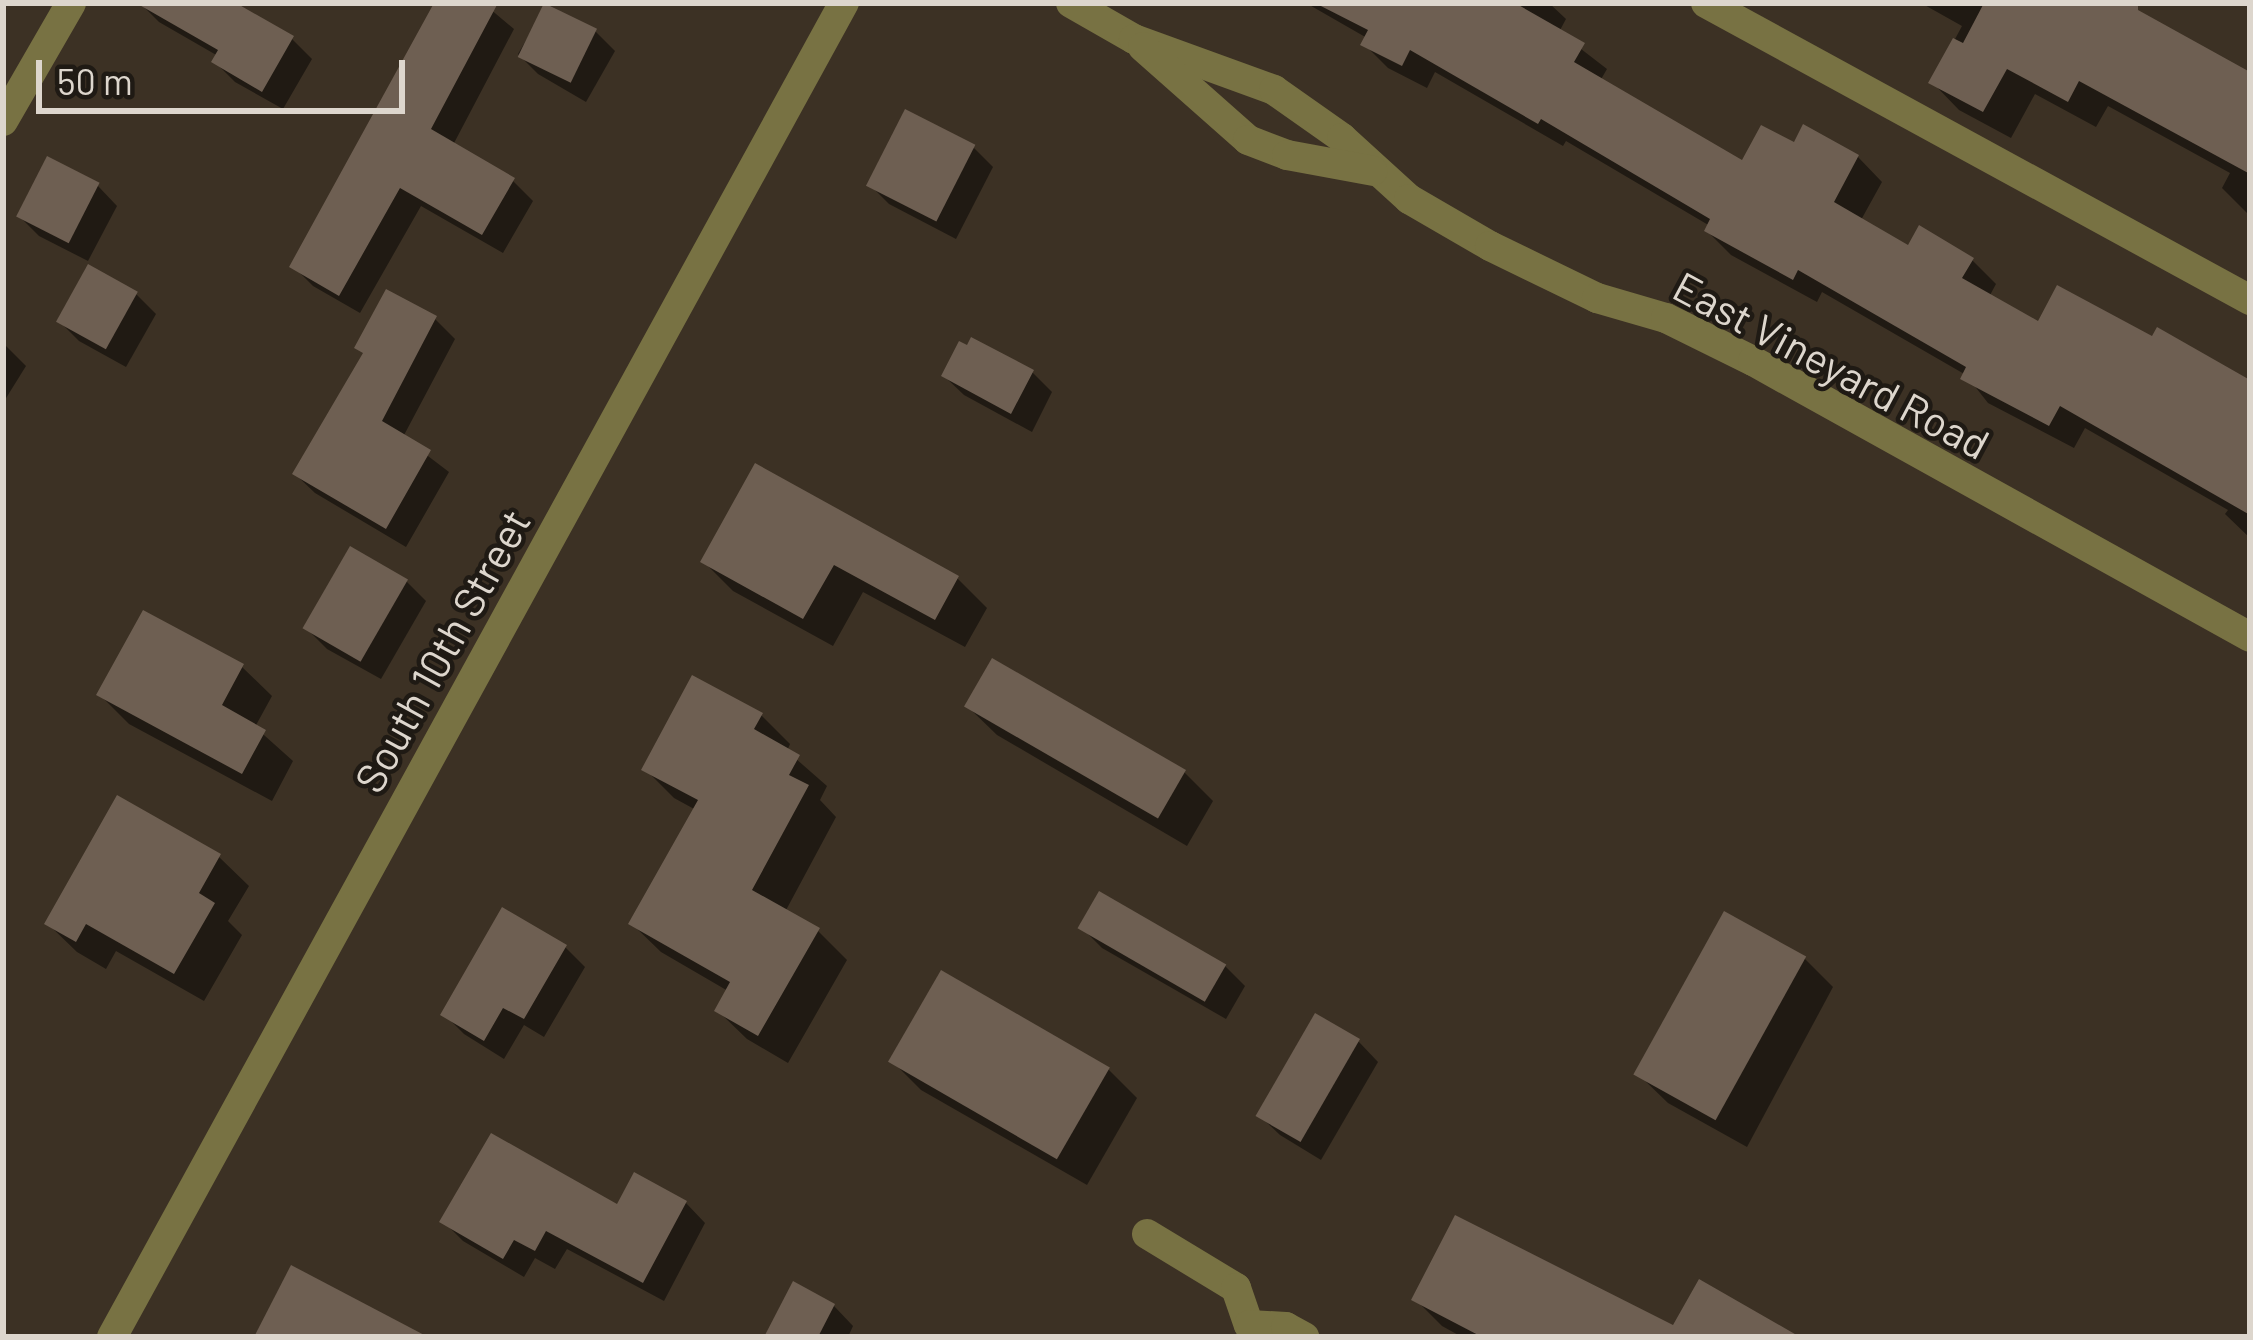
<!DOCTYPE html>
<html>
<head>
<meta charset="utf-8">
<style>
	body { margin:0 }
	#map { position:relative; width:2253px; height:1340px; overflow:hidden; background:#3c3124; font-family:Barlow,sans-serif }
	div>[style] { position:absolute }
	.shadow>* { inset:0; background:#0007 }
	.building>* { inset:0; background:#6e5f52; transform-origin:0 0 }
	.minor>* { height:30px; margin:-15px; padding:0 15px; transform-origin:15px; border-radius:15px; background:#787243 }
	span { translate:-50% -50%; white-space:nowrap; text-align:center; line-height:1.15; -webkit-text-stroke:9px #1f1a14; paint-order:stroke }
	.street-label { font-size:42px; color:#ddd6cd }
	.frame { position:absolute; inset:0; border:6px solid #ddd6cd; pointer-events:none }
	.scale { position:absolute; left:36px; top:60px; width:369px; height:54px; box-sizing:border-box; border:6px solid #ddd6cd; border-top:0; padding-left:15px; font-size:36px; line-height:42px; white-space:nowrap; color:#ddd6cd; -webkit-text-stroke:9px #1f1a14; paint-order:stroke }
</style>
</head>
<body>
<div id="map">
	<div class="shadow">
		<i style="clip-path:polygon(140px 3px,234px 3px,292px 39px,312px 59px,283px 109px,235px 82px,215px 62px,218px 56px,159px 22px)"></i>
		<i style="clip-path:polygon(437px 3px,483px 3px,514px 29px,453px 145px,513px 181px,533px 201px,503px 253px,421px 206px,360px 313px,313px 286px,293px 266px)"></i>
		<i style="clip-path:polygon(1306px 3px,1549px 3px,1566px 19px,1559px 32px,1607px 69px,1600px 81px,1743px 164px,1795px 146px,1858px 157px,1882px 182px,1861px 220px,1909px 249px,1972px 260px,1996px 284px,1989px 297px,2040px 325px,2153px 340px,2250px 383px,2250px 538px,2225px 514px,2228px 510px,2085px 428px,2074px 448px,1988px 403px,1966px 375px,1822px 292px,1817px 302px,1731px 255px,1707px 231px,1710px 226px,1566px 141px,1563px 146px,1435px 72px,1427px 88px,1388px 68px,1364px 44px,1367px 38px)"></i>
		<i style="clip-path:polygon(1921px 3px,2098px 3px,2250px 75px,2250px 216px,2222px 188px,2230px 173px,2108px 106px,2096px 127px,2035px 94px,2011px 138px,1959px 110px,1932px 82px,1962px 26px)"></i>
		<i style="clip-path:polygon(547px 4px,595px 31px,615px 51px,586px 102px,538px 74px,518px 54px)"></i>
		<i style="clip-path:polygon(973px 147px,993px 167px,956px 239px,889px 204px,869px 184px)"></i>
		<i style="clip-path:polygon(48px 160px,98px 186px,117px 206px,88px 261px,39px 236px,19px 216px)"></i>
		<i style="clip-path:polygon(136px 294px,156px 314px,126px 367px,79px 341px,59px 321px)"></i>
		<i style="clip-path:polygon(435px 319px,455px 339px,403px 437px,449px 472px,406px 547px,315px 493px,295px 474px)"></i>
		<i style="clip-path:polygon(3px 343px,26px 366px,3px 403px)"></i>
		<i style="clip-path:polygon(1032px 372px,1052px 392px,1032px 432px,964px 395px,944px 376px)"></i>
		<i style="clip-path:polygon(756px 467px,957px 578px,987px 608px,965px 647px,863px 592px,833px 646px,733px 591px,704px 562px)"></i>
		<i style="clip-path:polygon(406px 581px,426px 601px,381px 679px,327px 649px,307px 629px)"></i>
		<i style="clip-path:polygon(242px 667px,272px 696px,255px 727px,293px 761px,272px 801px,129px 724px,100px 695px)"></i>
		<i style="clip-path:polygon(967px 706px,1184px 772px,1213px 801px,1187px 846px,997px 735px)"></i>
		<i style="clip-path:polygon(761px 715px,790px 744px,787px 751px,827px 786px,820px 800px,836px 817px,785px 912px,818px 931px,847px 960px,788px 1063px,747px 1039px,717px 1010px,728px 991px,661px 952px,631px 923px,696px 810px,674px 798px,645px 769px)"></i>
		<i style="clip-path:polygon(219px 857px,249px 886px,228px 921px,242px 935px,204px 1001px,116px 951px,106px 969px,77px 952px,47px 923px)"></i>
		<i style="clip-path:polygon(1082px 928px,1225px 966px,1245px 986px,1226px 1019px,1102px 948px)"></i>
		<i style="clip-path:polygon(565px 947px,585px 967px,544px 1037px,524px 1025px,504px 1059px,464px 1034px,444px 1014px)"></i>
		<i style="clip-path:polygon(1804px 958px,1833px 987px,1747px 1147px,1668px 1103px,1638px 1074px)"></i>
		<i style="clip-path:polygon(1316px 1018px,1359px 1042px,1378px 1062px,1321px 1160px,1280px 1135px,1260px 1116px)"></i>
		<i style="clip-path:polygon(892px 1061px,1108px 1069px,1137px 1098px,1087px 1185px,921px 1090px)"></i>
		<i style="clip-path:polygon(686px 1203px,705px 1223px,664px 1301px,567px 1249px,555px 1269px,535px 1258px,524px 1277px,463px 1241px,443px 1221px)"></i>
		<i style="clip-path:polygon(1415px 1299px,1674px 1329px,1778px 1337px,1462px 1337px,1442px 1326px)"></i>
		<i style="clip-path:polygon(834px 1306px,853px 1326px,848px 1337px,770px 1337px)"></i>
	</div>
	<div class="building">
		<i style="clip-path:polygon(136px 3px,236px 3px,294px 36px,262px 92px,211px 62px,218px 50px)"></i>
		<i style="clip-path:polygon(434px 3px,498px 3px,431px 129px,515px 178px,482px 235px,400px 188px,339px 296px,289px 267px)"></i>
		<i style="left:544px;top:3px;width:59px;height:60px;rotate:26deg"></i>
		<i style="clip-path:polygon(1315px 3px,1515px 3px,1585px 43px,1574px 62px,1742px 160px,1761px 125px,1794px 142px,1803px 124px,1859px 155px,1834px 202px,1908px 245px,1919px 225px,1974px 258px,1962px 278px,2038px 321px,2057px 285px,2152px 336px,2157px 327px,2250px 380px,2250px 515px,2060px 406px,2049px 426px,1960px 379px,1966px 367px,1798px 270px,1793px 280px,1704px 231px,1710px 219px,1541px 119px,1538px 124px,1410px 50px,1402px 66px,1360px 45px,1368px 30px)"></i>
		<i style="clip-path:polygon(1984px 3px,2138px 3px,2138px 10px,2250px 72px,2250px 174px,2079px 81px,2068px 102px,2007px 69px,1983px 112px,1928px 83px,1953px 38px,1963px 43px)"></i>
		<i style="left:905px;top:109px;width:79px;height:86px;rotate:27deg"></i>
		<i style="left:47px;top:156px;width:59px;height:68px;rotate:27deg"></i>
		<i style="left:88px;top:264px;width:57px;height:66px;rotate:29deg"></i>
		<i style="clip-path:polygon(386px 289px,437px 316px,382px 421px,431px 450px,386px 529px,292px 474px,363px 353px,354px 348px)"></i>
		<i style="clip-path:polygon(971px 337px,1034px 370px,1011px 414px,941px 376px,959px 341px,967px 345px)"></i>
		<i style="clip-path:polygon(755px 463px,959px 576px,935px 620px,834px 565px,803px 619px,700px 562px)"></i>
		<i style="left:350px;top:546px;width:67px;height:95px;rotate:30deg"></i>
		<i style="clip-path:polygon(143px 610px,244px 664px,222px 705px,266px 730px,242px 774px,96px 695px)"></i>
		<i style="left:992px;top:658px;width:224px;height:56px;rotate:30deg"></i>
		<i style="clip-path:polygon(692px 675px,763px 713px,754px 729px,800px 755px,789px 775px,809px 785px,752px 890px,820px 928px,758px 1036px,714px 1011px,730px 982px,628px 924px,698px 800px,641px 770px)"></i>
		<i style="clip-path:polygon(117px 795px,221px 854px,199px 893px,215px 903px,174px 974px,86px 924px,76px 942px,44px 924px)"></i>
		<i style="left:1099px;top:891px;width:147px;height:43px;rotate:30deg"></i>
		<i style="clip-path:polygon(502px 907px,567px 945px,524px 1019px,503px 1008px,484px 1041px,440px 1015px)"></i>
		<i style="left:1724px;top:911px;width:94px;height:187px;rotate:29deg"></i>
		<i style="left:941px;top:970px;width:195px;height:106px;rotate:30deg"></i>
		<i style="left:1315px;top:1013px;width:52px;height:119px;rotate:30deg"></i>
		<i style="clip-path:polygon(491px 1133px,617px 1204px,634px 1172px,687px 1201px,643px 1283px,546px 1231px,535px 1251px,514px 1240px,503px 1259px,439px 1222px)"></i>
		<i style="clip-path:polygon(1455px 1215px,1673px 1325px,1699px 1279px,1800px 1337px,1482px 1337px,1411px 1300px)"></i>
		<i style="clip-path:polygon(291px 1265px,428px 1337px,254px 1337px)"></i>
		<i style="clip-path:polygon(793px 1281px,835px 1304px,818px 1337px,764px 1337px)"></i>
	</div>
	<div class="minor">
		<i style="left:1071px;top:3px;width:73px;rotate:29.7deg"></i>
		<i style="left:1134px;top:39px;width:149px;rotate:20deg"></i>
		<i style="left:1274px;top:90px;width:83px;rotate:35.2deg"></i>
		<i style="left:1342px;top:138px;width:91px;rotate:42.3deg"></i>
		<i style="left:1409px;top:199px;width:94px;rotate:30.1deg"></i>
		<i style="left:1490px;top:246px;width:119px;rotate:25.9deg"></i>
		<i style="left:1597px;top:298px;width:72px;rotate:16.2deg"></i>
		<i style="left:1666px;top:318px;width:97px;rotate:26.3deg"></i>
		<i style="left:1753px;top:361px;width:568px;rotate:29.04deg"></i>
		<i style="left:1706px;top:3px;width:620px;rotate:28.63deg"></i>
		<i style="left:1143px;top:47px;width:140px;rotate:41.5deg"></i>
		<i style="left:1248px;top:140px;width:42px;rotate:21deg"></i>
		<i style="left:1287px;top:155px;width:87px;rotate:10.5deg"></i>
		<i style="left:3px;top:121px;width:136px;rotate:-60deg"></i>
		<i style="left:1147px;top:1234px;width:104px;rotate:31.2deg"></i>
		<i style="left:1236px;top:1288px;width:39px;rotate:71deg"></i>
		<i style="left:1249px;top:1325px;width:37px;rotate:3deg"></i>
		<i style="left:1286px;top:1327px;width:21px;rotate:29deg"></i>
		<i style="left:112px;top:1337px;width:1522px;rotate:-61.25deg"></i>
	</div>
	<div class="street-label">
		<span style="left:1832px;top:364px;rotate:28deg">East Vineyard Road</span>
		<span style="left:441px;top:650px;rotate:-61deg">South 10th Street</span>
	</div>
	<div class="frame"></div>
	<div class="scale">50 m</div>
</div>
</body>
</html>
